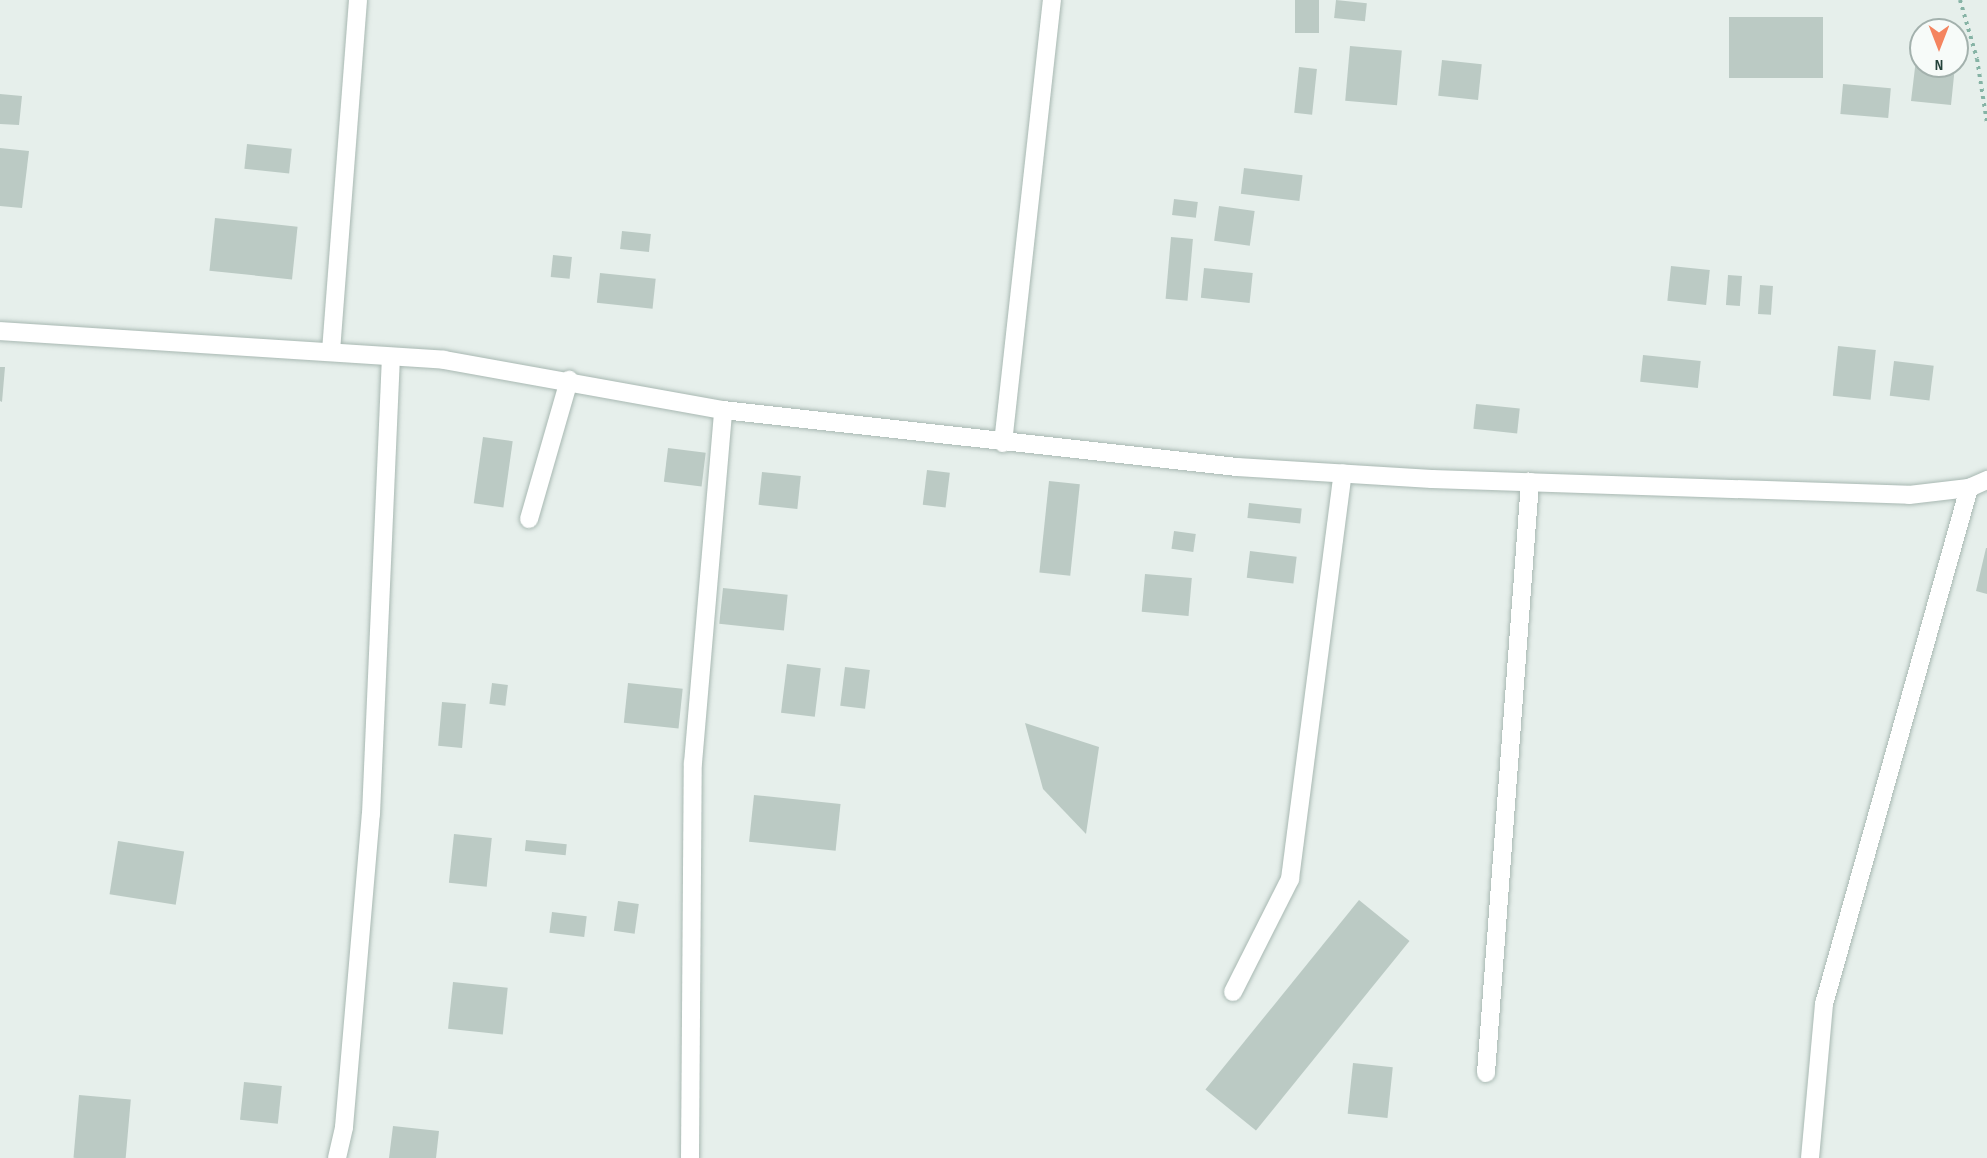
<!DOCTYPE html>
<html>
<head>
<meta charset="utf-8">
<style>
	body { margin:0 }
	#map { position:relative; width:1987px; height:1158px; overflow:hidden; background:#e6efeb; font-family:"Sofia Sans Condensed",sans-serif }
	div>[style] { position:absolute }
	.building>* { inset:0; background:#bbcac4; transform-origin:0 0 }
	.path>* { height:4px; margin-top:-2px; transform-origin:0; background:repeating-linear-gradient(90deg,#86b3a5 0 3px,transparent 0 7.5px) }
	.roads { filter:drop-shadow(0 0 2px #a8b8b2) drop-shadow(0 0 2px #a8b8b2) }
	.minor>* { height:18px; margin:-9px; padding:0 9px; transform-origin:9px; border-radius:9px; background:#fff }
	span { translate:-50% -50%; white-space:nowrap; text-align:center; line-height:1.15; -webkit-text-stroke:4.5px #f7fbf9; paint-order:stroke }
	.north { position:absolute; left:1909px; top:18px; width:60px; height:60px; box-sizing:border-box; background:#f7fbf9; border:2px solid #a3b1ad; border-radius:50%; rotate:180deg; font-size:16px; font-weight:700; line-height:24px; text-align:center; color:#24423a }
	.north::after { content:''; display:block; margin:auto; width:21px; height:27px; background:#f4845f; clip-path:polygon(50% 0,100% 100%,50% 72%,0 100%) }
</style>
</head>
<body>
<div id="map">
	<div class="building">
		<i style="left:1295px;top:0;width:24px;height:33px"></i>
		<i style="left:1336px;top:0;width:31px;height:18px;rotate:6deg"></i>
		<i style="left:1729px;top:17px;width:94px;height:61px"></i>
		<i style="left:1350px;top:46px;width:52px;height:55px;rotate:5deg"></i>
		<i style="clip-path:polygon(1917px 51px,1921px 51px,1921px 66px,1955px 66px,1951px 105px,1911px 101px)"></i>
		<i style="left:1442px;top:60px;width:40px;height:36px;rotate:6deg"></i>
		<i style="left:1299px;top:67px;width:18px;height:46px;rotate:6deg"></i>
		<i style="left:1843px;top:84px;width:48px;height:30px;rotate:5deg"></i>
		<i style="clip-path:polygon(0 94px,22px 96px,19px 125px,0 124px)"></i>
		<i style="left:247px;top:144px;width:45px;height:25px;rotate:6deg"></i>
		<i style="clip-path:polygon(0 148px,29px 151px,22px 208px,0 206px)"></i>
		<i style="left:1244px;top:168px;width:59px;height:26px;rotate:7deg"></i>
		<i style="left:1174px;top:199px;width:24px;height:16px;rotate:7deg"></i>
		<i style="left:1219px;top:206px;width:36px;height:35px;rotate:8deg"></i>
		<i style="left:215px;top:218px;width:83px;height:53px;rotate:6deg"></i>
		<i style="left:622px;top:231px;width:29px;height:18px;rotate:6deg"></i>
		<i style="left:1171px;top:237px;width:22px;height:62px;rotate:5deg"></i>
		<i style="left:553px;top:255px;width:19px;height:22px;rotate:6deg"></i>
		<i style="left:1671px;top:266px;width:39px;height:35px;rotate:6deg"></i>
		<i style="left:1204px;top:268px;width:49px;height:30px;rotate:6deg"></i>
		<i style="left:600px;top:273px;width:56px;height:30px;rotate:6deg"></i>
		<i style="left:1728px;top:275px;width:14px;height:30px;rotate:4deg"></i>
		<i style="left:1760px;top:285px;width:13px;height:29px;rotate:4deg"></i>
		<i style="left:1838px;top:346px;width:38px;height:50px;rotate:6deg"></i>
		<i style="left:1643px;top:355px;width:58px;height:27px;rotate:6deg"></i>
		<i style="left:1894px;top:361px;width:40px;height:35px;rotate:7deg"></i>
		<i style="clip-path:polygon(0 367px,5px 367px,2px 402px,0 401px)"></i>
		<i style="left:1476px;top:404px;width:44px;height:25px;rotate:6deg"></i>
		<i style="left:483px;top:437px;width:30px;height:67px;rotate:8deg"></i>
		<i style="left:668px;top:448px;width:38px;height:34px;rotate:7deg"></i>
		<i style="left:927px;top:470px;width:23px;height:35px;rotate:7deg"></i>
		<i style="left:762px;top:472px;width:39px;height:33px;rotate:6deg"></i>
		<i style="left:1049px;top:481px;width:31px;height:92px;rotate:6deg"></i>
		<i style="left:1249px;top:503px;width:53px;height:15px;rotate:6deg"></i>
		<i style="left:1174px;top:531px;width:22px;height:18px;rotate:8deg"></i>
		<i style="clip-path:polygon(1986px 548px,1987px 548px,1987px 594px,1976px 591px)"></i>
		<i style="left:1250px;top:551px;width:47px;height:27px;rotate:7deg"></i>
		<i style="left:1145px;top:574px;width:47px;height:38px;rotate:5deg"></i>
		<i style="left:723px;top:588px;width:65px;height:36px;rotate:6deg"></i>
		<i style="left:787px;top:664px;width:34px;height:49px;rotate:7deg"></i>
		<i style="left:845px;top:667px;width:25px;height:39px;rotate:7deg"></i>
		<i style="left:492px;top:683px;width:16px;height:21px;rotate:7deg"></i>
		<i style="left:628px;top:683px;width:55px;height:40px;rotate:6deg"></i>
		<i style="left:442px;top:702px;width:24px;height:44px;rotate:5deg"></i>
		<i style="clip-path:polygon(1025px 723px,1099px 747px,1086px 834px,1043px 789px)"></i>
		<i style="left:754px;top:795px;width:87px;height:47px;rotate:6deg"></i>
		<i style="left:454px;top:834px;width:38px;height:49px;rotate:6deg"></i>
		<i style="left:526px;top:840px;width:41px;height:11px;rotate:6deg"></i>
		<i style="left:118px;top:841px;width:67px;height:54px;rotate:9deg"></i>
		<i style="left:1359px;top:900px;width:65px;height:244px;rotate:39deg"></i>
		<i style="left:618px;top:901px;width:21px;height:30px;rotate:8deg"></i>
		<i style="left:552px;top:912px;width:35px;height:21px;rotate:7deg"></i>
		<i style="left:453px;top:982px;width:55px;height:47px;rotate:6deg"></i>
		<i style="left:1353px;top:1063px;width:40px;height:51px;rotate:6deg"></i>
		<i style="left:244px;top:1082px;width:38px;height:38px;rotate:6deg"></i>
		<i style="left:79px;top:1095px;width:52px;height:63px;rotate:5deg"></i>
		<i style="clip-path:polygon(393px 1126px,439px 1131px,436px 1158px,389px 1158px)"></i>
	</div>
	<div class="path">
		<i style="left:1960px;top:0;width:61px;rotate:73.9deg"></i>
		<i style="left:1977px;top:59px;width:65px;rotate:81.1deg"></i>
	</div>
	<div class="roads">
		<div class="minor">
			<i style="left:0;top:331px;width:445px;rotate:3.7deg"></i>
			<i style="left:444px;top:360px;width:283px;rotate:10.2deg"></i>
			<i style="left:723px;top:410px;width:517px;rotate:6.33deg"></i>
			<i style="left:1237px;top:467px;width:195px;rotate:3.5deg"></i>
			<i style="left:1432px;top:479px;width:477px;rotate:1.9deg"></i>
			<i style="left:1909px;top:495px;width:60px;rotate:-6.7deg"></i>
			<i style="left:1969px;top:488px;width:20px;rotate:-24deg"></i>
			<i style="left:331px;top:351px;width:352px;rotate:-85.6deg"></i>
			<i style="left:1003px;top:443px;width:446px;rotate:-83.7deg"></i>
			<i style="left:529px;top:519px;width:145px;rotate:-73.9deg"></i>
			<i style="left:1233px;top:992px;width:127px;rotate:-63.2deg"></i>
			<i style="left:1290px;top:879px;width:409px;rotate:-82.6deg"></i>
			<i style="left:1486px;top:1073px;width:593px;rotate:-85.74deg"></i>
			<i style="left:337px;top:1158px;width:32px;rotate:-77deg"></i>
			<i style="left:344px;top:1127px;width:314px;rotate:-85.1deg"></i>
			<i style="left:371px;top:814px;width:457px;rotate:-87.5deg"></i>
			<i style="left:690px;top:1158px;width:395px;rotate:-89.6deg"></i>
			<i style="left:693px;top:763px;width:354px;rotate:-85.1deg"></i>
			<i style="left:1810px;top:1158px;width:155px;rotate:-84.8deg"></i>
			<i style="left:1824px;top:1004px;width:536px;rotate:-74.3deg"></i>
		</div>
	</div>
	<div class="north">N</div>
</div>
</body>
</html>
